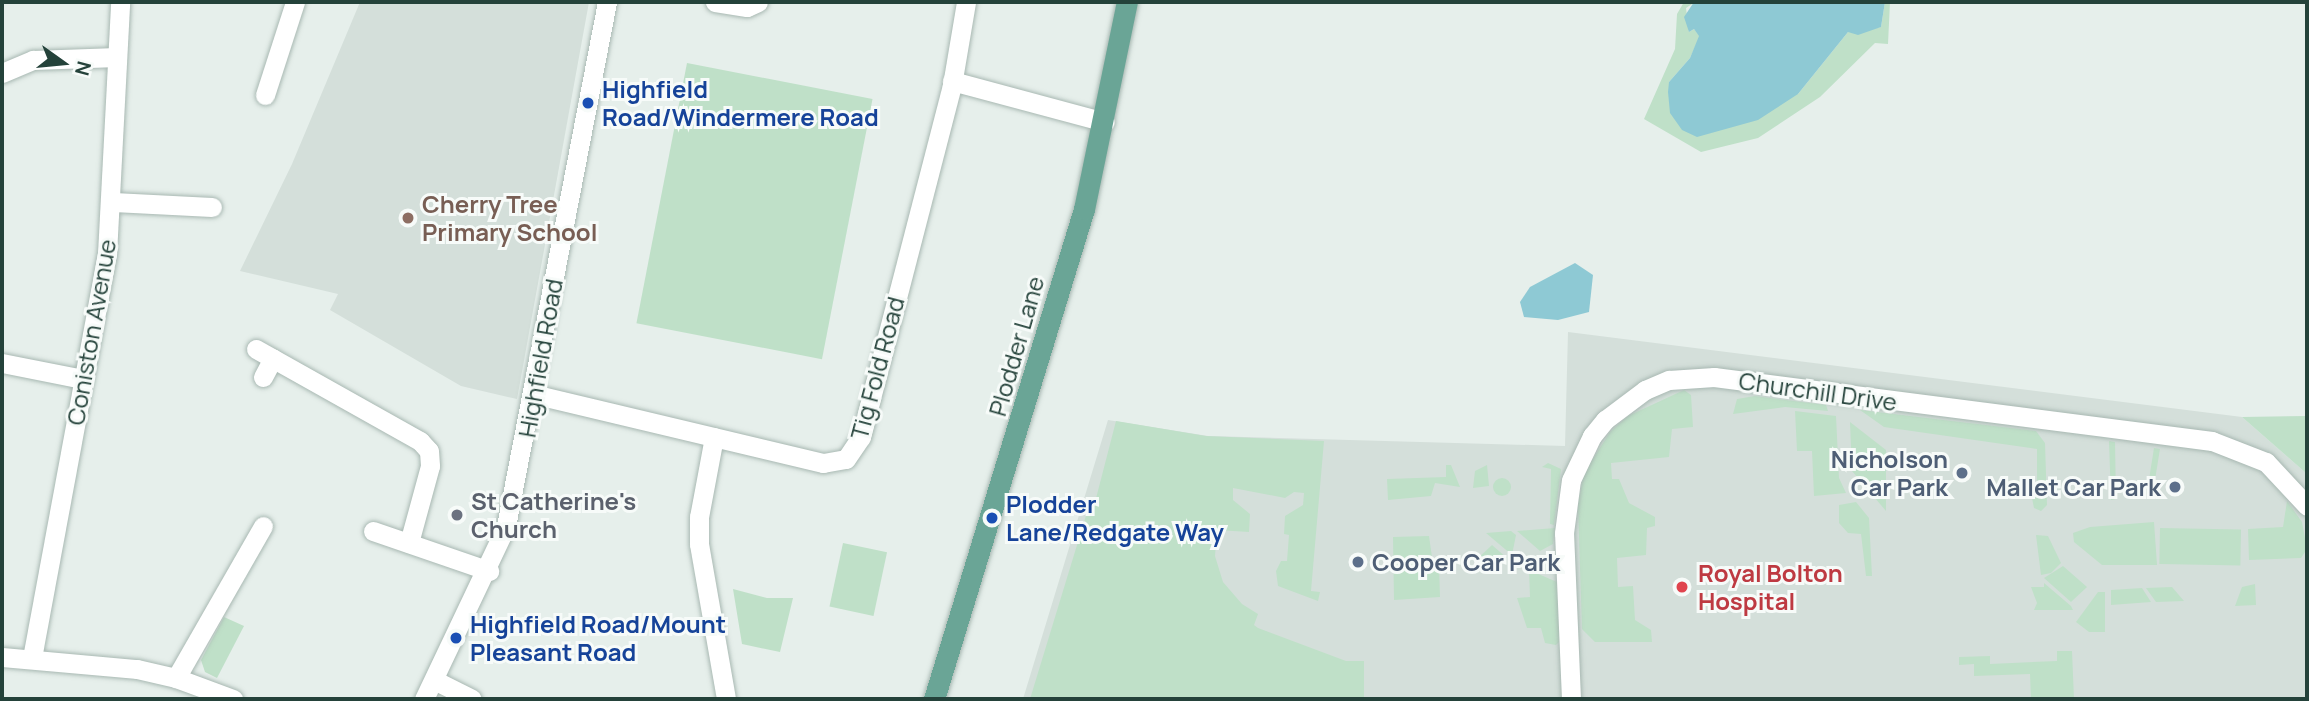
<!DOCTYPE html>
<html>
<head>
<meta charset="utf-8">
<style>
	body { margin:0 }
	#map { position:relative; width:2309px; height:701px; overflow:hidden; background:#e6efeb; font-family:Manrope,sans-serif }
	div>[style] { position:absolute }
	.built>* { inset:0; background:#d4dfda }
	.green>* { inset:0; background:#bfe0c8; transform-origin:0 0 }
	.round { border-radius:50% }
	.water>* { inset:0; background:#8ec9d4 }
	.roads { filter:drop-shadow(0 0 2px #a8b8b2) drop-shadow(0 0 2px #a8b8b2) }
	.minor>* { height:19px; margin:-9.5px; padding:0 9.5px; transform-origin:9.5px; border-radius:9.5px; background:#fff }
	.major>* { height:21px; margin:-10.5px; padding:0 10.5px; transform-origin:10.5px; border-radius:10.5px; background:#6aa596 }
	.dots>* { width:19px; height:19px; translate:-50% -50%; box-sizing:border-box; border:4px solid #f7fbf9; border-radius:50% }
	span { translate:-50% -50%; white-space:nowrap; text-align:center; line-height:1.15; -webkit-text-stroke:6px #f7fbf9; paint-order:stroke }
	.transit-label { font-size:24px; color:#164399; font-weight:700 }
	.left { translate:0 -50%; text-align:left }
	.education-label { font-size:24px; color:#785e54; font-weight:700 }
	.street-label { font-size:24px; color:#24423a }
	.service-label { font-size:24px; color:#4e5e75; font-weight:700 }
	.right { translate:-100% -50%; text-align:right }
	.worship-label { font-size:24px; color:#5b616d; font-weight:700 }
	.health-label { font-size:24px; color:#be3a42; font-weight:700 }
	.frame { position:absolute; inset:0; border:4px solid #24423a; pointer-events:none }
	.north { position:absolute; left:28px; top:28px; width:70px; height:70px; -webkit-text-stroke:5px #f7fbf9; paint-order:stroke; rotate:105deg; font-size:19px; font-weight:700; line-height:28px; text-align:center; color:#24423a }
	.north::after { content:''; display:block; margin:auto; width:24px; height:32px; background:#24423a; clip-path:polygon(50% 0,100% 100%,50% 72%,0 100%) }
</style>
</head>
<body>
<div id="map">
	<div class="built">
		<i style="clip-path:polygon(360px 2px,589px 2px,517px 399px,461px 386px,330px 310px,338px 294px,240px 271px,292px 164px)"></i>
		<i style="clip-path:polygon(1568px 332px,2242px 417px,2307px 474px,2307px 699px,1023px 699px,1108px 420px,1208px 436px,1565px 446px)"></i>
	</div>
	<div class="green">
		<i style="clip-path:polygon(1684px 2px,1695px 2px,1686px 8px,1689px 32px,1694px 29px,1700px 36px,1690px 58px,1669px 82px,1798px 94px,1848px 32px,1881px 27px,1885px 2px,1890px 2px,1888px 44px,1875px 43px,1820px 97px,1758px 138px,1701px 152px,1644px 119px,1675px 49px,1677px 14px)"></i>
		<i style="left:687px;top:63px;width:189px;height:265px;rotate:11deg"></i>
		<i style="clip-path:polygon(1684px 390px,1691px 395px,1693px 427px,1672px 429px,1669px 457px,1611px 463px,1612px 479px,1619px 479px,1629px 503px,1655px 517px,1655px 526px,1647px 528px,1646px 555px,1617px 558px,1618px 587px,1633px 586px,1635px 620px,1651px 630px,1652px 642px,1595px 642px,1582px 629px,1578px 505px,1584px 473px,1610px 432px,1628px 416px)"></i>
		<i style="clip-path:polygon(1755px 396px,1826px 405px,1828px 411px,1785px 407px,1733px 414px,1737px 399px)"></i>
		<i style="clip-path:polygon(1860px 410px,2036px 431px,2045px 443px,2047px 505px,2041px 511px,2034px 508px,2032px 498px,2037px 495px,2037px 449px,1884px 427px)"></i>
		<i style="clip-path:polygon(1795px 411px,1836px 416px,1839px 478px,1846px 493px,1814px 496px,1812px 451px,1797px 451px)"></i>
		<i style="clip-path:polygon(2307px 416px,2307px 474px,2242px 417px)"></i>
		<i style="clip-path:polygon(1116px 421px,1206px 436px,1324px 441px,1311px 591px,1320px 592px,1318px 601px,1278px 586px,1276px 571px,1281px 561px,1287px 561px,1289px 535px,1284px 534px,1285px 516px,1303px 505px,1304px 493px,1294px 492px,1285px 498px,1233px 488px,1233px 500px,1250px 514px,1249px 532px,1217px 530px,1215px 556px,1223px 582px,1242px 604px,1258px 614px,1254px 625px,1258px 628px,1346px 661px,1364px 661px,1364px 699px,1030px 699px,1088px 509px,1093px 510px)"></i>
		<i style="clip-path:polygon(1850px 422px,1886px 450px,1886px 511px,1852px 471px)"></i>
		<i style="clip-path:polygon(2109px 441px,2115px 442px,2116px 499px,2111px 500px)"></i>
		<i style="left:2154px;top:448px;width:6px;height:46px;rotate:9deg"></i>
		<i style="clip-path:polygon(1548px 463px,1561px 469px,1554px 525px,1550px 524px,1551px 469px,1542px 467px)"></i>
		<i style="clip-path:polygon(1446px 465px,1451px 465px,1460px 487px,1435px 483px,1431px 496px,1388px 500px,1387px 479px,1446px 477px)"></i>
		<i style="clip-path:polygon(1487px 465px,1489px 486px,1473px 488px,1475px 471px)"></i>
		<i class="round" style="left:1493px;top:478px;width:18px;height:18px"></i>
		<i style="clip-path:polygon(2287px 501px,2302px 522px,2307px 549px,2301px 558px,2249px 560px,2248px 529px,2283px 527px)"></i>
		<i style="clip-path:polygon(1856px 502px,1869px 518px,1872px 576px,1866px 576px,1861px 534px,1848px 533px,1839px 523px,1839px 505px)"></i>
		<i style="clip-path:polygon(2154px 522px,2157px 565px,2102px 565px,2074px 542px,2073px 533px,2090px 527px)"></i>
		<i style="clip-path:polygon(1555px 528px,1553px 544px,1540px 551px,1517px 531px)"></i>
		<i style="left:2160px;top:528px;width:81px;height:36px;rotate:1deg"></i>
		<i style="clip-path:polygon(1511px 531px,1516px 535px,1512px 555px,1486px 533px)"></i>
		<i style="clip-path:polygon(2036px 535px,2048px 536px,2061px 563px,2051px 573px,2041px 575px)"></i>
		<i style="clip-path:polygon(1429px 536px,1433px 564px,1439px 563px,1440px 597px,1394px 600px,1393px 537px)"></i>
		<i style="left:843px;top:543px;width:45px;height:65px;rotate:12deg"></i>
		<i style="clip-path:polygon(1492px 545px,1507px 558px,1476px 560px)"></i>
		<i style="clip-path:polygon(2063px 566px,2087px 587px,2071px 602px,2044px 578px)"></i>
		<i style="clip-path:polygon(1529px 570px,1557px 582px,1560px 641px,1556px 645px,1545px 643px,1541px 628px,1527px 628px,1517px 598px,1530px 597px)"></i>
		<i style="clip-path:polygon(2044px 583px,2071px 606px,2073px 610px,2034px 610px,2037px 603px,2031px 587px,2044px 587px)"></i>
		<i style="clip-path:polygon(2255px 584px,2256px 605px,2235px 606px,2242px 587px)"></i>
		<i style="clip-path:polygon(2172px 587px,2184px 601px,2156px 602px,2146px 588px)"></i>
		<i style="clip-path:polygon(2142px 588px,2151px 602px,2111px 605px,2111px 590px)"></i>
		<i style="clip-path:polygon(733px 589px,767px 598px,793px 598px,780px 652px,742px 644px)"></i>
		<i style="clip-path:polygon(2098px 592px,2105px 592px,2105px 632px,2089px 632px,2076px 622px)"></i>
		<i style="clip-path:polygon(224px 617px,244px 626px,217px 678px,205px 672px,201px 660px)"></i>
		<i style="clip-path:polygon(2057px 651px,2072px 651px,2074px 699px,2031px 699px,2030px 674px,1974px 676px,1974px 664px,1959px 665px,1959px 657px,1990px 656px,1990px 664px,2057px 661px)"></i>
	</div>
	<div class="water">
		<i style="clip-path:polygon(1694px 2px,1885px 2px,1881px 27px,1858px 35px,1848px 32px,1798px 94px,1758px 120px,1697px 137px,1682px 130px,1670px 113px,1668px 92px,1669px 82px,1690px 58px,1699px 36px,1694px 29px,1689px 32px,1684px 17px)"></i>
		<i style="clip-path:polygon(1575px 263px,1593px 275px,1589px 312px,1558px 320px,1524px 317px,1520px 302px,1530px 287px)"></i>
	</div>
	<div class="roads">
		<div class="minor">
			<i style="left:715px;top:2px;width:32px;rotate:9deg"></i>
			<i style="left:747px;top:7px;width:12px;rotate:-24deg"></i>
			<i style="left:2px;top:73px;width:34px;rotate:-23deg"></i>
			<i style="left:33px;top:60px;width:84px;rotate:-2deg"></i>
			<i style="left:952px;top:81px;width:158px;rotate:15deg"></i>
			<i style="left:265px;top:95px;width:98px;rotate:-72.1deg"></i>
			<i style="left:113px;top:202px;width:99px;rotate:2.9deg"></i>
			<i style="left:256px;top:349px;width:188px;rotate:29.3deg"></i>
			<i style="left:420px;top:441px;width:13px;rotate:48deg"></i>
			<i style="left:429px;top:451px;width:15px;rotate:86deg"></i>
			<i style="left:430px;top:466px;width:80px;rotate:105.3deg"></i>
			<i style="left:2px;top:363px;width:83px;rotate:11.2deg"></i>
			<i style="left:263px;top:377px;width:21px;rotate:-62deg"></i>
			<i style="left:533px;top:394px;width:298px;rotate:13.4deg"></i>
			<i style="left:823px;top:463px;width:23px;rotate:-10deg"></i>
			<i style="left:846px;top:459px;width:27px;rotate:-56deg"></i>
			<i style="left:861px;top:437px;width:364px;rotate:-75.5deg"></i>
			<i style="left:952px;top:85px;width:84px;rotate:-80.4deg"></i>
			<i style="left:714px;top:437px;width:81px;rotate:100.6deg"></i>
			<i style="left:699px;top:517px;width:27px;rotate:90deg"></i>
			<i style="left:699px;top:544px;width:157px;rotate:80.1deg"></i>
			<i style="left:373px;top:531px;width:123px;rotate:19deg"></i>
			<i style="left:2px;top:657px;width:136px;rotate:5.1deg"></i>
			<i style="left:137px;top:669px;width:40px;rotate:13deg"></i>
			<i style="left:176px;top:678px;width:61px;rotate:20.2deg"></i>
			<i style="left:32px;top:658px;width:411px;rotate:-79.5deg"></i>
			<i style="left:107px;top:254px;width:252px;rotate:-87deg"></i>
			<i style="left:176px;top:678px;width:175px;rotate:-60.2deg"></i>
			<i style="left:434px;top:680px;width:42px;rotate:26.6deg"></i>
			<i style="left:424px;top:699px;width:191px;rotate:-64.6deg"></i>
			<i style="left:506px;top:526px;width:534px;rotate:-79.09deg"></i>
			<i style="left:1571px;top:699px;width:166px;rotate:-92.4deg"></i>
			<i style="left:1564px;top:533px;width:53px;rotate:-82.5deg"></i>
			<i style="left:1571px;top:480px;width:49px;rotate:-64.5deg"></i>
			<i style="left:1592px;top:436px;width:21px;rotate:-51deg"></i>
			<i style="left:1605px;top:420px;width:50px;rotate:-36.9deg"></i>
			<i style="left:1645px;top:390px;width:26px;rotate:-23deg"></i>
			<i style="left:1669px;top:380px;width:45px;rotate:-3.8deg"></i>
			<i style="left:1714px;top:377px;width:502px;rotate:7.32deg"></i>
			<i style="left:2212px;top:441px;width:58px;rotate:21.3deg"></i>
			<i style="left:2266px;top:462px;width:60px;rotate:47deg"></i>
		</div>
		<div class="major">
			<i style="left:934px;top:699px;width:512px;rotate:-72.98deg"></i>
			<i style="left:1084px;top:209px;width:211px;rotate:-78.3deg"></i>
		</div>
	</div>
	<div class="dots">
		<i style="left:588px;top:103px;background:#1a4fb4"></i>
		<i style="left:408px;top:218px;background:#8d6e63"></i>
		<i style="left:1962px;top:473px;background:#5c6f8a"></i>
		<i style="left:2175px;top:487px;background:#5c6f8a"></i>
		<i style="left:457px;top:515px;background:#6b7280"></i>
		<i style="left:992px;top:518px;background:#1a4fb4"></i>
		<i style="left:1358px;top:562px;background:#5c6f8a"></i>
		<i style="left:1682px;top:587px;background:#e0444e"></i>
		<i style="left:456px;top:638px;background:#1a4fb4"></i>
	</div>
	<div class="transit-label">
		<span class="left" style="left:602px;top:103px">Highfield<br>Road/Windermere Road</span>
		<span class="left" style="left:1006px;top:518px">Plodder<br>Lane/Redgate Way</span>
		<span class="left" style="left:470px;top:638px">Highfield Road/Mount<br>Pleasant Road</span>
	</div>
	<div class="education-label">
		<span class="left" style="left:422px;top:218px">Cherry Tree<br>Primary School</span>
	</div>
	<div class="street-label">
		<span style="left:91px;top:332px;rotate:-80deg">Coniston Avenue</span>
		<span style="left:1016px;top:346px;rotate:-74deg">Plodder Lane</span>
		<span style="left:540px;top:358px;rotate:-80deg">Highfield Road</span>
		<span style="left:877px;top:368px;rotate:-75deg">Tig Fold Road</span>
		<span style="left:1818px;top:391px;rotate:8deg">Churchill Drive</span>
	</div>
	<div class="service-label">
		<span class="right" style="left:1948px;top:473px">Nicholson<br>Car Park</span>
		<span class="right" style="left:2161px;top:487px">Mallet Car Park</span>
		<span class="left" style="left:1372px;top:562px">Cooper Car Park</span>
	</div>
	<div class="worship-label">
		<span class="left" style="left:471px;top:515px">St Catherine's<br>Church</span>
	</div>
	<div class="health-label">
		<span class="left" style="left:1698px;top:587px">Royal Bolton<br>Hospital</span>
	</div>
	<div class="frame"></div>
	<div class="north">N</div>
</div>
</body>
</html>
